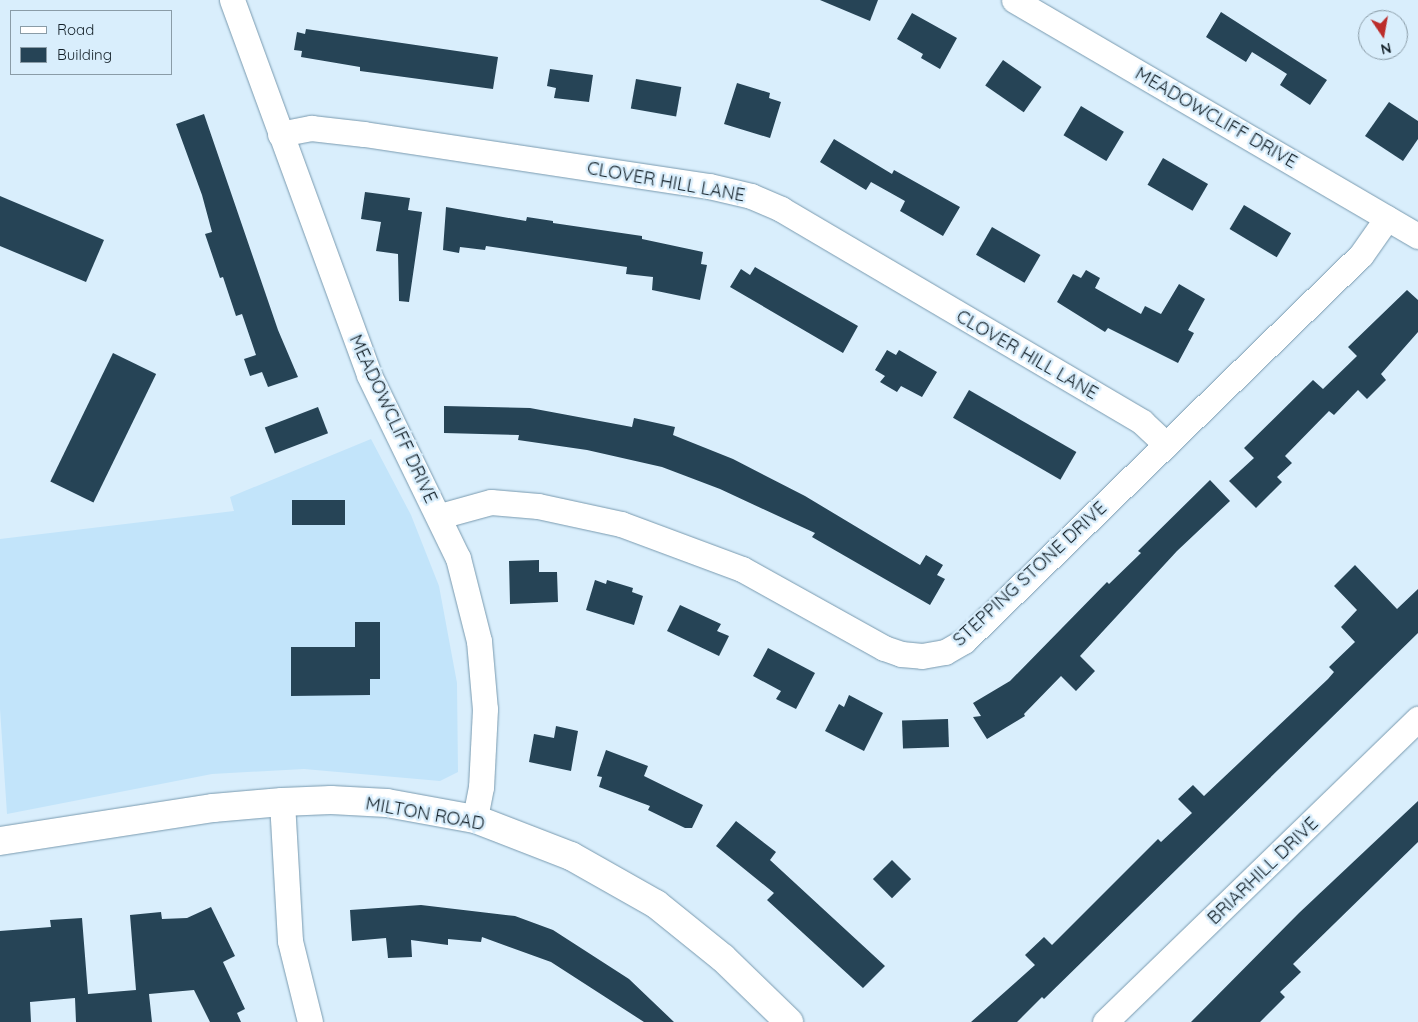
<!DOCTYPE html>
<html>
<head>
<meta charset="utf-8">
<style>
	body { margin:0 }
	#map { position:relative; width:1418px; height:1022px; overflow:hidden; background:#d9eefc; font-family:Quicksand,sans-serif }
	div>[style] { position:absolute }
	.built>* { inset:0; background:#c2e4fa }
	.building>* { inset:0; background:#264456; transform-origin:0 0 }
	.roads { filter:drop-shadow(0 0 1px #799aaf) drop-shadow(0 0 1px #799aaf) }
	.minor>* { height:25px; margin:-12.5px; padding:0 12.5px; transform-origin:12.5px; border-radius:12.5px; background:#fff }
	.tertiary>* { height:28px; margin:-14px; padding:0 14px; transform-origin:14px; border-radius:14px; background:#fff }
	span { translate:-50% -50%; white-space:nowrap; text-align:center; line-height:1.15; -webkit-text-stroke:5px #d9eefc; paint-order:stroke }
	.street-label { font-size:18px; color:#132028 }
	.legend { position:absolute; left:10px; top:10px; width:162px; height:65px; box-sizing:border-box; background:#d9eefc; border:1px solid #8a9ca7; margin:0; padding:6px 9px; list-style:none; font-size:15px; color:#132028 }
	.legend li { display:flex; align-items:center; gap:10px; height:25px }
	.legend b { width:25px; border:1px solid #8a9ca7 }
	.north { position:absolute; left:1358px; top:10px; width:50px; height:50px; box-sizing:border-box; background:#d9eefc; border:1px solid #8a9ca7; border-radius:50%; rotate:168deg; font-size:14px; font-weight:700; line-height:20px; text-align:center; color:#132028 }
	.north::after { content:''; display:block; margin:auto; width:18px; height:22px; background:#bc2d2b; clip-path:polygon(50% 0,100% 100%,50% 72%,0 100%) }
</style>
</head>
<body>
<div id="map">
	<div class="built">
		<i style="clip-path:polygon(371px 439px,411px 515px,439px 586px,457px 683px,458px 772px,440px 781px,304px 769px,212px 774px,7px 814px,0 709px,0 539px,234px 511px,230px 497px)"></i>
	</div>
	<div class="building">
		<i style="clip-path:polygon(820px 0,878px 0,870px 21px)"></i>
		<i style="clip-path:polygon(1221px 12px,1327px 80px,1310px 105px,1280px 85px,1287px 74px,1252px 52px,1246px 62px,1206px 37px)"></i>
		<i style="clip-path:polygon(912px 13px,957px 38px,940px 69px,921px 58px,923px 54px,897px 39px)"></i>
		<i style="clip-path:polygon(306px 29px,498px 57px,493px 89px,360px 71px,360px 67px,301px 57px,302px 51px,294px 50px,297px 32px,305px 34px)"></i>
		<i style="left:1003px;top:60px;width:47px;height:31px;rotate:35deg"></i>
		<i style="clip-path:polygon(550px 69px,593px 75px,589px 102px,554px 98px,556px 88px,547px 86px)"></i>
		<i style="left:636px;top:79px;width:46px;height:30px;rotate:10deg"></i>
		<i style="clip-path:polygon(737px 83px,770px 93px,769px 98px,781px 102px,770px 138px,724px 124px)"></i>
		<i style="clip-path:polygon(1389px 102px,1418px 121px,1418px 139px,1403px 161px,1365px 136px)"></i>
		<i style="left:1081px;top:106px;width:50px;height:34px;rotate:31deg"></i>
		<i style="clip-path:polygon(204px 114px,278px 330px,298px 377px,268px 387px,262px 372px,250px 376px,244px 359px,256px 355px,242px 314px,236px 316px,223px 277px,220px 278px,205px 234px,212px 232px,202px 195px,176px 124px)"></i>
		<i style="clip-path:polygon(834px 139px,892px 174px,894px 170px,960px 207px,943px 236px,900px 211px,905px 201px,871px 182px,866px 190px,820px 162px)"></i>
		<i style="left:1163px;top:158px;width:52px;height:31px;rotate:30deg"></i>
		<i style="clip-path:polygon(365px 192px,410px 198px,408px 210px,422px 212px,409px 302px,399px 301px,398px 254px,376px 251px,381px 222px,361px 219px)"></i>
		<i style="clip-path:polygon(0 196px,104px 240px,86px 282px,0 246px)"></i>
		<i style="left:1244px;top:205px;width:55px;height:28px;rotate:31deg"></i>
		<i style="clip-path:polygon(446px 207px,526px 221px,527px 217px,553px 221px,553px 223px,642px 236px,642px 239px,703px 252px,701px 264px,707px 265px,700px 300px,652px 290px,653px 277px,626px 274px,627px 267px,486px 246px,485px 250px,460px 247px,459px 253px,443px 250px)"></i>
		<i style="left:992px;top:227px;width:56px;height:32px;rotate:30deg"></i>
		<i style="clip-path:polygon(755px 267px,858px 326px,843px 353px,730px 287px,741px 269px,750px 275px)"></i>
		<i style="clip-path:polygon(1086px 270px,1100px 278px,1095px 288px,1141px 314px,1145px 306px,1161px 314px,1179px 284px,1205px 299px,1188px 330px,1194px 333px,1178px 363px,1108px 328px,1105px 332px,1057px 302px,1073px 274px,1081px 278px)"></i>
		<i style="clip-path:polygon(1407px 290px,1418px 300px,1418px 332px,1381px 374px,1386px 380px,1367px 399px,1358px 390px,1334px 415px,1329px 411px,1285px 456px,1292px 463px,1277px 477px,1282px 482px,1256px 508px,1229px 481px,1254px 458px,1244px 448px,1313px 380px,1323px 389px,1357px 356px,1348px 347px)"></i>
		<i style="clip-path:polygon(887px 350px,896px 355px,899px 350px,937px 372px,922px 397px,901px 386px,897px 392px,880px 382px,885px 376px,875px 370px)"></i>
		<i style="left:113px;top:353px;width:48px;height:143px;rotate:26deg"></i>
		<i style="left:969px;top:390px;width:124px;height:32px;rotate:30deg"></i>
		<i style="clip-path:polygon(444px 406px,530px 408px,632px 427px,634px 418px,675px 427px,673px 435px,733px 459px,805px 496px,920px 565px,926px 555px,943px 565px,937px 575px,945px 579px,930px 605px,812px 537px,815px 533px,720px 489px,662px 467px,587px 450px,518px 440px,519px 435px,444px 433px)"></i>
		<i style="left:318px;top:407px;width:28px;height:57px;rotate:69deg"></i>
		<i style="clip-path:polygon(1210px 480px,1230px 501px,1177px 551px,1080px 656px,1095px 671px,1076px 691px,1061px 676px,1024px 714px,1025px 716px,987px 739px,973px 717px,981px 716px,973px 703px,1010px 681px,1107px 582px,1109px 584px,1141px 553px,1138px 551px)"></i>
		<i style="left:345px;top:500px;width:25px;height:53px;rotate:90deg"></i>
		<i style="clip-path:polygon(539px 560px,539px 572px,557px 572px,558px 602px,510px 604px,509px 561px)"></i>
		<i style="clip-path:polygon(1355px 565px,1397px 609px,1418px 589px,1418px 633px,1044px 999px,1042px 997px,1017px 1022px,971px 1022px,1035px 965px,1025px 955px,1044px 937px,1052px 945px,1158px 839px,1161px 842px,1192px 813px,1178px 799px,1193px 785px,1204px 796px,1328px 679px,1334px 672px,1329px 667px,1355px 642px,1341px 627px,1357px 610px,1334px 586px)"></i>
		<i style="clip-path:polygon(595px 580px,606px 584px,607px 580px,633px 588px,632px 592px,643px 596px,634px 625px,586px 610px)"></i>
		<i style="clip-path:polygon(680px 605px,721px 624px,717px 631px,729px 636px,719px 656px,667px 631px)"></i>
		<i style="clip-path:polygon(355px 622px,380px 622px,380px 679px,370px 679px,370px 695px,291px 696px,291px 647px,355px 647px)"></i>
		<i style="clip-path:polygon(768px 648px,815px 673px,796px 709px,776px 699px,781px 691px,753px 676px)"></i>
		<i style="clip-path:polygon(849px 695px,883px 713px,864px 751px,825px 731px,839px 704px,844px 707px)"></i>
		<i style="left:948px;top:719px;width:28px;height:46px;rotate:88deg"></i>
		<i style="clip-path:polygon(556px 726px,578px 731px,571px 771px,529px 762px,534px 734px,554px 738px)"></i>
		<i style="clip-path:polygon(606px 750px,648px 766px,644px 776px,703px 805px,692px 828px,685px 828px,648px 810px,650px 806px,599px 787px,602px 777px,597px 776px)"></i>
		<i style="clip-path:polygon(1418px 801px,1418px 842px,1293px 964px,1301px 972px,1280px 992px,1285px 997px,1260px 1022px,1191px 1022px,1299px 913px)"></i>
		<i style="clip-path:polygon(736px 821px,776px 852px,770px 860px,885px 966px,863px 988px,767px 900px,774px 893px,716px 846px)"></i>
		<i style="left:892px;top:860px;width:27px;height:27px;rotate:45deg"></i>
		<i style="clip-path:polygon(421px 905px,515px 916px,553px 930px,629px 979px,674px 1022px,644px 1022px,551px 962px,482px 937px,481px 942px,448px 939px,448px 945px,411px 940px,412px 957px,388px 958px,386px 938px,352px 941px,350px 910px)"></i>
		<i style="clip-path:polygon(211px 907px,235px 956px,223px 962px,245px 1009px,237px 1013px,241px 1022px,210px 1022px,194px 990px,149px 994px,152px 1022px,76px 1022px,75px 998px,30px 1002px,31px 1022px,0 1022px,0 931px,51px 927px,50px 920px,82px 918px,88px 994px,136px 990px,130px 915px,161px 912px,162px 919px,187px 918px)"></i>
	</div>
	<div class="roads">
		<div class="minor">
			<i style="left:232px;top:0;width:399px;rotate:69.9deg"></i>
			<i style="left:369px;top:375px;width:203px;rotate:64.1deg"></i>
			<i style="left:458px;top:558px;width:86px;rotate:75.8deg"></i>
			<i style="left:479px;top:641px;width:68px;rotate:85deg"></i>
			<i style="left:485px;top:709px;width:78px;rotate:92.9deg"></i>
			<i style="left:481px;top:787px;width:33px;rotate:101deg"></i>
			<i style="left:1014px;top:0;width:468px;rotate:30.3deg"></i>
			<i style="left:280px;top:134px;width:32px;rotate:-11deg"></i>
			<i style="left:311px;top:128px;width:53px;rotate:6.5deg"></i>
			<i style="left:364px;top:134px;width:349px;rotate:8.6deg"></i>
			<i style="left:709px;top:186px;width:43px;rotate:13.4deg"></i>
			<i style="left:751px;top:196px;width:33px;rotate:23deg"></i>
			<i style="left:781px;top:209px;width:419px;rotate:30.5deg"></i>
			<i style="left:1142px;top:422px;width:33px;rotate:43deg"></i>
			<i style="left:440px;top:516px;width:53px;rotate:-15.4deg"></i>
			<i style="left:491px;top:502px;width:47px;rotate:4.9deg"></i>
			<i style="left:538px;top:506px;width:85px;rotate:12.2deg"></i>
			<i style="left:621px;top:524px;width:129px;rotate:20.4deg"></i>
			<i style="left:742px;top:569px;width:162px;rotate:29.1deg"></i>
			<i style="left:884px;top:648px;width:18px;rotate:19deg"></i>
			<i style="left:901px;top:654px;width:21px;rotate:5deg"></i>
			<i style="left:922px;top:656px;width:23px;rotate:-10deg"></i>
			<i style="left:945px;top:652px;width:22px;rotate:-30deg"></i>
			<i style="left:964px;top:641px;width:554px;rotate:-44.2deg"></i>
			<i style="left:1361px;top:255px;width:45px;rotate:-54.9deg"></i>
			<i style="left:282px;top:802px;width:139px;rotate:86.7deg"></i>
			<i style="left:290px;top:941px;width:83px;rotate:76.1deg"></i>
			<i style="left:1105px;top:1022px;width:436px;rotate:-44.1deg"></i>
		</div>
		<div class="tertiary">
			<i style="left:0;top:841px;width:216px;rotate:-8.8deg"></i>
			<i style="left:213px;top:808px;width:69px;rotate:-5deg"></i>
			<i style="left:282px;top:802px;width:49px;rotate:-2.3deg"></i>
			<i style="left:331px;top:800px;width:56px;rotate:3.1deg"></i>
			<i style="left:387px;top:803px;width:89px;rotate:10.3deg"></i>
			<i style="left:475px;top:819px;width:103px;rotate:21.1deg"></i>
			<i style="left:571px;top:856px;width:98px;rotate:29.5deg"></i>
			<i style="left:656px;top:904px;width:86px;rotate:38.9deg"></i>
			<i style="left:723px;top:958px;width:92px;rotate:44.1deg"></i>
		</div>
	</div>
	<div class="street-label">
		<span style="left:1216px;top:118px;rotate:30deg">MEADOWCLIFF DRIVE</span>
		<span style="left:666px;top:182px;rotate:10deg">CLOVER HILL LANE</span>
		<span style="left:1027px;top:355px;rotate:30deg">CLOVER HILL LANE</span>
		<span style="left:393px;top:419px;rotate:65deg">MEADOWCLIFF DRIVE</span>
		<span style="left:1030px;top:574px;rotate:-43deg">STEPPING STONE DRIVE</span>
		<span style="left:425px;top:814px;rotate:10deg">MILTON ROAD</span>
		<span style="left:1263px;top:871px;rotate:-44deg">BRIARHILL DRIVE</span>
	</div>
	<ul class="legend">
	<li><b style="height:6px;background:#fff"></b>Road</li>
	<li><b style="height:14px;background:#264456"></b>Building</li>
	</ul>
	<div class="north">N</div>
</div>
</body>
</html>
